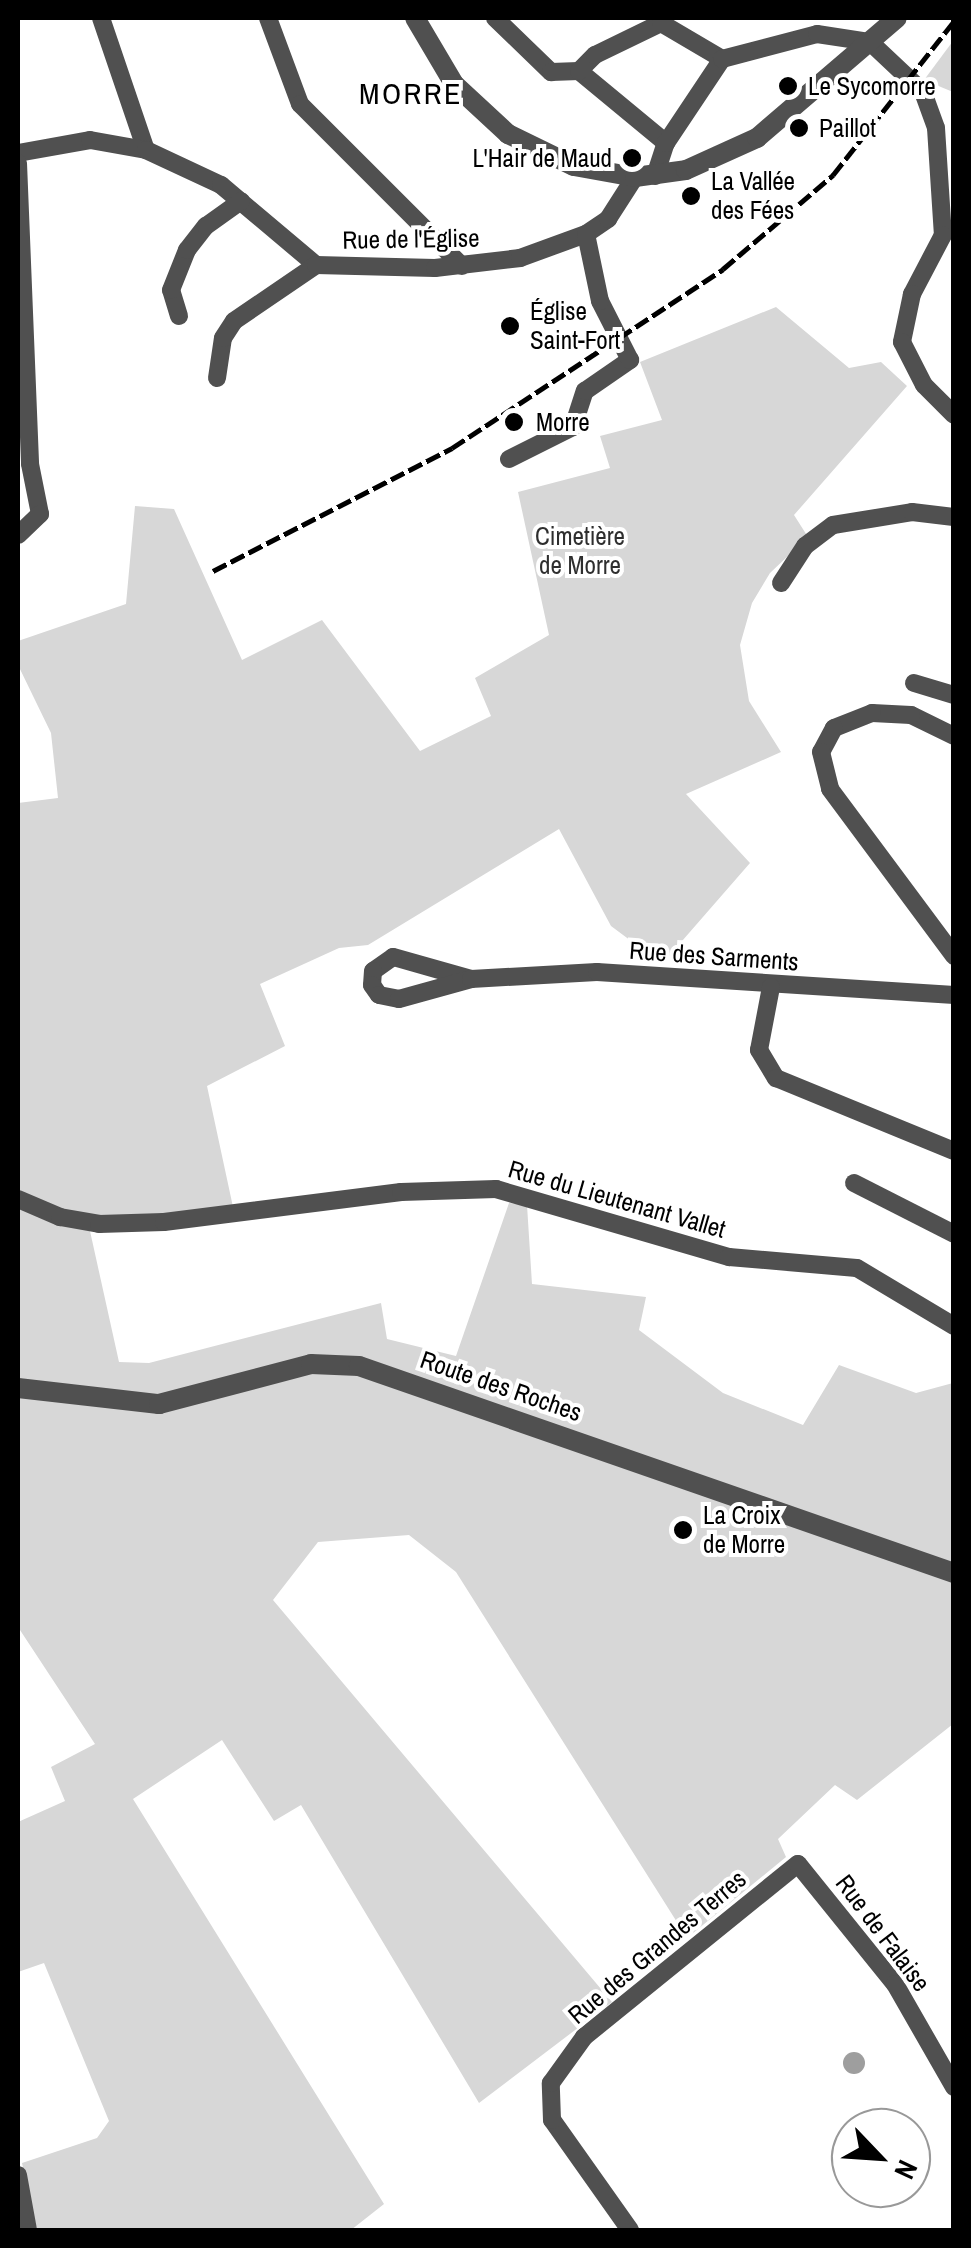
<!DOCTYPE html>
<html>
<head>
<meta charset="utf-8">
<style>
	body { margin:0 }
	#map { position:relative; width:971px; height:2248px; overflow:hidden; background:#fff; font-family:"Archivo Narrow",sans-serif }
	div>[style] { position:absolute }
	.green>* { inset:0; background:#d7d7d7 }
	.water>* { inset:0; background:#9e9e9e }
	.round { border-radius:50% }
	.minor>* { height:18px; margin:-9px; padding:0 9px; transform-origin:9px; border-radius:9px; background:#505050 }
	.tertiary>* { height:20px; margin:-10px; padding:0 10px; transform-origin:10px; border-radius:10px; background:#505050 }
	.rail>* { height:5px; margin-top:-2.5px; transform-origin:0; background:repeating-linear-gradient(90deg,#000 0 15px,transparent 0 20px) }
	.dots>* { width:28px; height:28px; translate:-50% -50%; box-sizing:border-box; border:5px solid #fff; border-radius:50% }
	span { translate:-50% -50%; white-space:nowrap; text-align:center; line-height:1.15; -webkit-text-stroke:8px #fff; paint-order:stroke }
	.poi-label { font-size:25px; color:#000 }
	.left { translate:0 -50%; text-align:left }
	.right { translate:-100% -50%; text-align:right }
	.street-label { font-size:25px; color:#000 }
	.park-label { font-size:25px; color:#2e2e2e }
	.quarter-label { font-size:30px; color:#000; letter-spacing:2.5px }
	.frame { position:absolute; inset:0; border:20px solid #000; pointer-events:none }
	.north { position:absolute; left:831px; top:2108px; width:100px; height:100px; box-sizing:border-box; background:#fff; border:2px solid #999; border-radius:50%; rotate:115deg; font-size:28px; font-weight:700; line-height:40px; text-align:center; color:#000 }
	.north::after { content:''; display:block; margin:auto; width:35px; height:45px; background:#000; clip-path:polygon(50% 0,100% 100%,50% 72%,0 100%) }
</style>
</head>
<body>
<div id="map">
	<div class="green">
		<i style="clip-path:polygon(953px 41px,953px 92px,924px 80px)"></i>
		<i style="clip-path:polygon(776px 307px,849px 368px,881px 362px,907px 386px,794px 515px,808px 537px,770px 573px,752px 603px,740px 645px,749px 701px,781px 752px,686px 794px,750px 863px,662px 964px,611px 926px,559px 829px,368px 945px,339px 948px,260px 984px,285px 1046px,207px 1086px,233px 1207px,90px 1231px,119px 1362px,149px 1363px,381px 1303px,387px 1339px,456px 1356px,509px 1203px,527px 1205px,532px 1284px,646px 1297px,639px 1330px,723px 1393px,803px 1425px,839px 1365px,916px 1393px,953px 1383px,953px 1724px,857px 1800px,835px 1785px,778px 1839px,786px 1857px,687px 1938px,456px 1572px,409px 1535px,318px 1542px,273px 1600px,612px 2002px,479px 2103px,301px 1805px,274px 1821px,222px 1740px,133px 1799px,384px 2204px,351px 2230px,37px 2230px,22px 2163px,97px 2138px,109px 2121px,44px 1963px,18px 1972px,18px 1822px,65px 1801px,51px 1767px,95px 1744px,18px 1627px,18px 803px,58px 798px,51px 733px,18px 665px,18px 641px,126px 604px,135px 506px,174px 509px,242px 660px,322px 620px,420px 751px,491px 716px,475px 678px,549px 635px,518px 492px,610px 468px,600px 436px,662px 420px,640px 362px)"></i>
	</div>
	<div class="water">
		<i class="round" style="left:843px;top:2052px;width:22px;height:22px"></i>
	</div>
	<div class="minor">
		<i style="left:101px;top:18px;width:139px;rotate:71.2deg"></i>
		<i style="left:268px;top:18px;width:92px;rotate:69.6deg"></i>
		<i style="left:300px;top:104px;width:229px;rotate:45deg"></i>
		<i style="left:495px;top:18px;width:78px;rotate:44deg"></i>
		<i style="left:551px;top:72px;width:28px;rotate:-2deg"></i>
		<i style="left:579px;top:71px;width:113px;rotate:39.6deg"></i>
		<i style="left:579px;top:71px;width:23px;rotate:-45deg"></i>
		<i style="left:595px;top:55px;width:73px;rotate:-25.9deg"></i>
		<i style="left:661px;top:23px;width:71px;rotate:30.5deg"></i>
		<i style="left:18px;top:153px;width:73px;rotate:-10.2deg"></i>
		<i style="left:90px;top:140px;width:57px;rotate:10.1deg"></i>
		<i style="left:146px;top:150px;width:83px;rotate:25deg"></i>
		<i style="left:221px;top:185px;width:124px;rotate:40.1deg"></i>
		<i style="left:18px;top:163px;width:301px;rotate:87.7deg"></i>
		<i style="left:30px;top:464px;width:51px;rotate:78.7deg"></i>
		<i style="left:40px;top:514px;width:30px;rotate:136deg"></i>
		<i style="left:655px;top:176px;width:35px;rotate:-72deg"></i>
		<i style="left:666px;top:143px;width:101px;rotate:-56.3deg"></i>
		<i style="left:722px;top:59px;width:98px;rotate:-14.7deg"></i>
		<i style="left:817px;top:34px;width:54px;rotate:8.6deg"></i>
		<i style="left:870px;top:42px;width:73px;rotate:43.3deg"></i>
		<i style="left:923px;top:92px;width:38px;rotate:70deg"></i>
		<i style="left:936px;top:128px;width:107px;rotate:86.3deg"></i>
		<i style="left:943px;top:235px;width:67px;rotate:117.7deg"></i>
		<i style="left:912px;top:294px;width:49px;rotate:101.8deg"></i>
		<i style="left:902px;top:342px;width:48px;rotate:62.9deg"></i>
		<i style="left:924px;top:385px;width:42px;rotate:45deg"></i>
		<i style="left:179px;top:316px;width:27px;rotate:-107deg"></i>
		<i style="left:171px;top:290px;width:43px;rotate:-68.2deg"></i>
		<i style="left:187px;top:250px;width:31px;rotate:-52deg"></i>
		<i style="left:206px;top:226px;width:43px;rotate:-35.5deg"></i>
		<i style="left:217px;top:378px;width:40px;rotate:-81.5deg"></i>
		<i style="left:223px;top:338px;width:20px;rotate:-57deg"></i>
		<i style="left:234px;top:321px;width:99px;rotate:-34.3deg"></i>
		<i style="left:316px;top:265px;width:119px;rotate:1.4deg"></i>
		<i style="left:435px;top:268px;width:86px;rotate:-6.7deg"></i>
		<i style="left:520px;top:258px;width:70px;rotate:-20deg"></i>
		<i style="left:586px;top:234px;width:27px;rotate:-34deg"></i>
		<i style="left:608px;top:219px;width:50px;rotate:-57.3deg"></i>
		<i style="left:509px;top:459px;width:72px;rotate:-26.6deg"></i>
		<i style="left:573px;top:427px;width:38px;rotate:-72deg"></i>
		<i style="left:585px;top:391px;width:55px;rotate:-34.6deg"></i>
		<i style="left:630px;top:360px;width:66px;rotate:-117deg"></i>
		<i style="left:600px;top:301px;width:68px;rotate:-101.8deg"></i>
		<i style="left:781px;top:583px;width:44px;rotate:-57deg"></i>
		<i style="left:805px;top:546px;width:35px;rotate:-37deg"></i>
		<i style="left:833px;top:525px;width:80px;rotate:-9.3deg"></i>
		<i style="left:912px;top:512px;width:42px;rotate:6.8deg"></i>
		<i style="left:914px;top:683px;width:42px;rotate:16.7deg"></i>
		<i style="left:954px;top:736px;width:48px;rotate:-154deg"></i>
		<i style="left:911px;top:715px;width:39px;rotate:-177deg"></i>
		<i style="left:872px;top:713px;width:41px;rotate:158.5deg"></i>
		<i style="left:834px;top:728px;width:27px;rotate:118deg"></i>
		<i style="left:821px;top:752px;width:38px;rotate:76deg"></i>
		<i style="left:830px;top:789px;width:208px;rotate:53.4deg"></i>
		<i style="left:471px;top:979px;width:81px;rotate:-164.2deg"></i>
		<i style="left:393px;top:957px;width:24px;rotate:145deg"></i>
		<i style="left:373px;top:971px;width:14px;rotate:94deg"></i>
		<i style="left:372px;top:985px;width:12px;rotate:55deg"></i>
		<i style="left:379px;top:995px;width:20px;rotate:11deg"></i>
		<i style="left:399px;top:999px;width:75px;rotate:-15.5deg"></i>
		<i style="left:471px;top:979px;width:126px;rotate:-3.2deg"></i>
		<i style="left:597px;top:972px;width:358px;rotate:3.7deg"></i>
		<i style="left:771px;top:987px;width:64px;rotate:100.8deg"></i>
		<i style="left:759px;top:1050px;width:33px;rotate:59deg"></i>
		<i style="left:776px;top:1078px;width:192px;rotate:22.3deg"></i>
		<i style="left:854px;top:1183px;width:112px;rotate:27deg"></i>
		<i style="left:18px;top:1199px;width:46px;rotate:23.2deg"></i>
		<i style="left:60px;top:1217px;width:40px;rotate:10deg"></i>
		<i style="left:99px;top:1224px;width:65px;rotate:-1.8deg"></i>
		<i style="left:164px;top:1222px;width:239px;rotate:-7.2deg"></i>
		<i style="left:401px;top:1192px;width:95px;rotate:-1.8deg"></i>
		<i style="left:496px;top:1189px;width:243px;rotate:16.3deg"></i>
		<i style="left:729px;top:1257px;width:128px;rotate:4.9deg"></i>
		<i style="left:857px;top:1268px;width:113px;rotate:30.9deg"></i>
		<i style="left:18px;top:2175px;width:56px;rotate:79.7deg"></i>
		<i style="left:630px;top:2230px;width:135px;rotate:-125.3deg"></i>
		<i style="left:552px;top:2120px;width:37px;rotate:-92deg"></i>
		<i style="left:551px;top:2083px;width:57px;rotate:-54.3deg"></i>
		<i style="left:584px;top:2037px;width:275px;rotate:-39deg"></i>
		<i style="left:798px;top:1864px;width:154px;rotate:51.1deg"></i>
		<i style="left:895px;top:1984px;width:119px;rotate:60.2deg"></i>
	</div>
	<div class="tertiary">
		<i style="left:415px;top:18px;width:77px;rotate:59.4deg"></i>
		<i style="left:454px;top:84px;width:74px;rotate:42.8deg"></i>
		<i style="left:508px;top:134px;width:73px;rotate:25.9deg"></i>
		<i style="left:574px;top:166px;width:62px;rotate:10.2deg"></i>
		<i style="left:635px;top:177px;width:51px;rotate:-7.8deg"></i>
		<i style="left:686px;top:170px;width:78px;rotate:-24.3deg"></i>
		<i style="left:757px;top:138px;width:184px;rotate:-40.6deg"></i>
		<i style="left:18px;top:1388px;width:142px;rotate:6.5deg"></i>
		<i style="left:159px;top:1404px;width:157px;rotate:-14.7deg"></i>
		<i style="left:311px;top:1364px;width:48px;rotate:2.4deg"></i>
		<i style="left:359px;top:1366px;width:630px;rotate:19.18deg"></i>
	</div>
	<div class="rail">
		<i style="left:213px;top:571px;width:269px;rotate:-27.2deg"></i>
		<i style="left:452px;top:448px;width:325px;rotate:-33.4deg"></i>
		<i style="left:723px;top:269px;width:145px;rotate:-40.5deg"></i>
		<i style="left:833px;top:175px;width:196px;rotate:-51.8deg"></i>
	</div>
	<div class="dots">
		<i style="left:788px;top:86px;background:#000"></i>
		<i style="left:799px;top:128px;background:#000"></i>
		<i style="left:632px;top:158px;background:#000"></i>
		<i style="left:691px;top:196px;background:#000"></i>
		<i style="left:510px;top:326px;background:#000"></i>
		<i style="left:514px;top:422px;background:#000"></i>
		<i style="left:683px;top:1530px;background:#000"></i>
	</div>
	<div class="poi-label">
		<span class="left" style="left:808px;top:86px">Le Sycomorre</span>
		<span class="left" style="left:819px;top:128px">Paillot</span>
		<span class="right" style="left:612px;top:158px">L'Hair de Maud</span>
		<span class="left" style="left:711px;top:196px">La Vallée<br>des Fées</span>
		<span class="left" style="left:530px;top:326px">Église<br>Saint-Fort</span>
		<span class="left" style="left:536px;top:422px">Morre</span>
		<span class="left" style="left:703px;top:1530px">La Croix<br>de Morre</span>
	</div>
	<div class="street-label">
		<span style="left:411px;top:239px;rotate:-1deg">Rue de l'Église</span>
		<span style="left:714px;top:956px;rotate:4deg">Rue des Sarments</span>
		<span style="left:617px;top:1199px;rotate:16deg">Rue du Lieutenant Vallet</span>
		<span style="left:501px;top:1386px;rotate:19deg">Route des Roches</span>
		<span style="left:883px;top:1933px;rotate:53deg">Rue de Falaise</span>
		<span style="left:657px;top:1947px;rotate:-40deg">Rue des Grandes Terres</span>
	</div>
	<div class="park-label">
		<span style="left:580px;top:551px">Cimetière<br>de Morre</span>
	</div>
	<div class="quarter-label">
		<span style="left:411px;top:93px">MORRE</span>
	</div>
	<div class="frame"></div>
	<div class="north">N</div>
</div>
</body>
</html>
